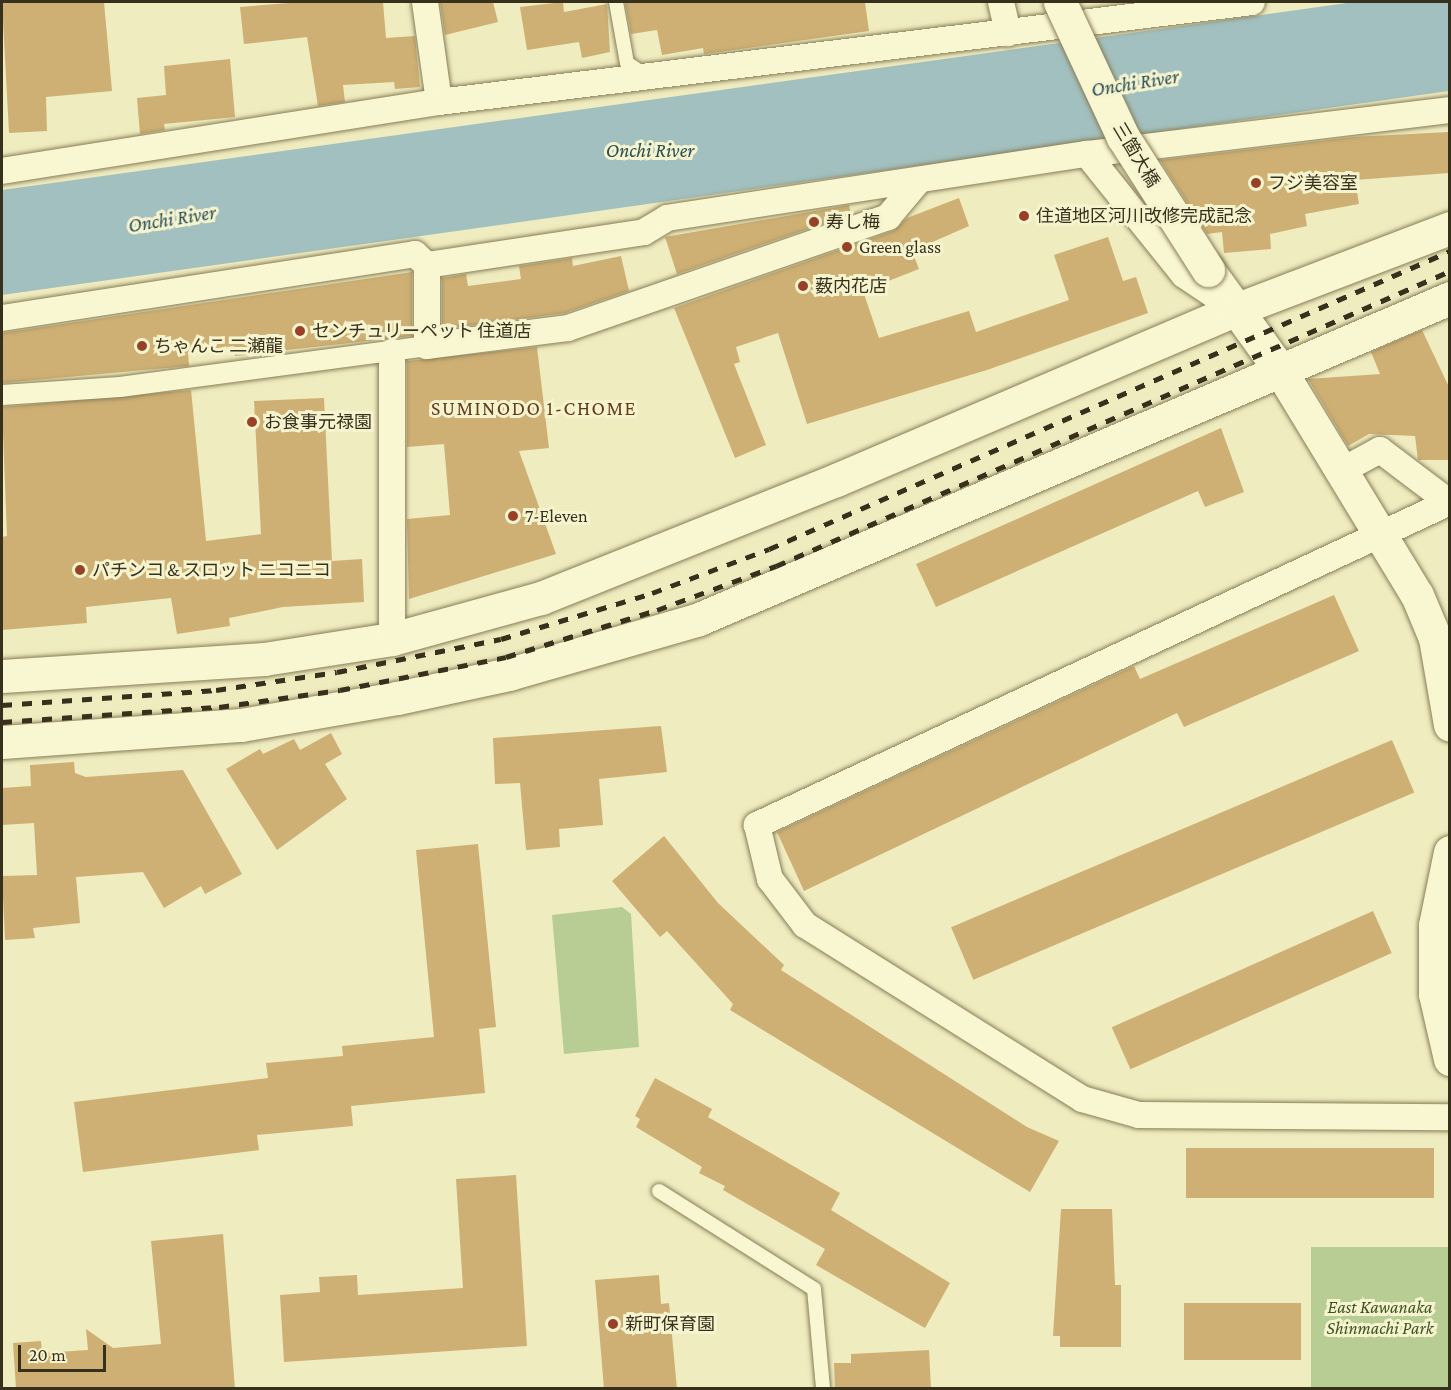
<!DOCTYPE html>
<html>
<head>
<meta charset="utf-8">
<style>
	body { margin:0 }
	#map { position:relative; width:1451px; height:1390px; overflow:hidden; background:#efecbf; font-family:"Crimson Pro","Noto Sans JP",serif }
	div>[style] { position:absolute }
	.green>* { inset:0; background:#b8cd93; transform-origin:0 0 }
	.water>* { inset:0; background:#a2c0bf }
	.building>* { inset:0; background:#ceb074; transform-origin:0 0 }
	.roads { filter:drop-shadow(0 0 2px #887d57) drop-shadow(0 0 2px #887d57) }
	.service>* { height:14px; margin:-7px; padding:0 7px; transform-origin:7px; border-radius:7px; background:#f9f7d2 }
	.pedestrian>* { height:20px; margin:-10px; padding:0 10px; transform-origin:10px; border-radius:10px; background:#f9f7d2 }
	.minor>* { height:26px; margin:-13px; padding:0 13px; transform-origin:13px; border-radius:13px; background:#f9f7d2 }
	.tertiary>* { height:33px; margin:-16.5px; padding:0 16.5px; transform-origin:16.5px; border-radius:16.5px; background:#f9f7d2 }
	.rail>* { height:4.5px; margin-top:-2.25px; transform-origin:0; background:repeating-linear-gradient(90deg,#37301c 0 10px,transparent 0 20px) }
	.bridges { filter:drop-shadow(0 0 2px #887d57) drop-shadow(0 0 2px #887d57) }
	.tertiary-bridge>* { height:33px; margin:-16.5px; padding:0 16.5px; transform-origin:16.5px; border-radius:16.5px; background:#f9f7d2 }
	.dots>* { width:16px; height:16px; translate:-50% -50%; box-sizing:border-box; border:3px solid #f6f4cf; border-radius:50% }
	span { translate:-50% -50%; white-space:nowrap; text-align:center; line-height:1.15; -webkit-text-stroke:6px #f6f4cf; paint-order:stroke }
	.street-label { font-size:18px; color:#37301c }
	.poi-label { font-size:18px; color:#37301c }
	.left { translate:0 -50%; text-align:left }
	.park-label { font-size:18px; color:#3b5422; font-style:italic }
	.water-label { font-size:20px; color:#2b4f57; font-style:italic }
	.neighbourhood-label { font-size:20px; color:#643c1a; letter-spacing:1.5px }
	.frame { position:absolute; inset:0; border:3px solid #37301c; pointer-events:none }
	.scale { position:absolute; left:18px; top:1345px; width:88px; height:27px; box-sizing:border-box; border:3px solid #37301c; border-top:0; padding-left:8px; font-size:18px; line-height:21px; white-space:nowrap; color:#37301c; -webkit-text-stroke:4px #f6f4cf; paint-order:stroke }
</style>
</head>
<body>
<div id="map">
	<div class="green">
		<i style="clip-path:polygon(622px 907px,631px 914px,639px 1047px,564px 1054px,552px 915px)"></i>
		<i style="left:1311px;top:1247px;width:138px;height:141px"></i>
	</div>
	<div class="water">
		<i style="clip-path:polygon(1354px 2px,1449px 2px,1449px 91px,2px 295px,2px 190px)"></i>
	</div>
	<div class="building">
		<i style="clip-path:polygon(2px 2px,104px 2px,112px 91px,46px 97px,47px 131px,9px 133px)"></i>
		<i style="clip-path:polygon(301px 2px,383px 2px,386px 38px,415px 36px,420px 87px,395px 89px,394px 82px,343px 85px,345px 102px,318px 106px,307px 37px,244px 44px,240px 7px)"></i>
		<i style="clip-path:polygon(440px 2px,493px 2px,498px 22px,445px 35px)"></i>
		<i style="clip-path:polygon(563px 2px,564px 12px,607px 4px,610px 52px,582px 58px,579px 42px,527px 50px,520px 7px)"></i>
		<i style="clip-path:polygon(625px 2px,865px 2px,869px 31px,704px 54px,703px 48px,662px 55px,657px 30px,631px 34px)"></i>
		<i style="clip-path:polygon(230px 59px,235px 117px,164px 124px,165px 130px,140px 134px,137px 98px,166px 95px,164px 66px)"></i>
		<i style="clip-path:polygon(1448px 132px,1449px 173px,1355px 180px,1359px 204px,1305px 214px,1307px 226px,1270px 234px,1271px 249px,1224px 253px,1222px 232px,1207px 234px,1160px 160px,1353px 137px)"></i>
		<i style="clip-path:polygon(959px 198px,969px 226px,912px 251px,919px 269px,863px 291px,879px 338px,969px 311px,976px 332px,1069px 300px,1054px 255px,1108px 237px,1123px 281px,1136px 277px,1148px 313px,987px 370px,807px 424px,778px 333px,736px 347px,740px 362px,734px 364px,766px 445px,735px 458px,674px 308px,893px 231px,907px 218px)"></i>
		<i style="clip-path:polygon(849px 205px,851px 214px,677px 274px,665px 237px)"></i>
		<i style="clip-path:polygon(621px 256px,629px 291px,565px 313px,442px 329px,442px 278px,466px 274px,468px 286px,521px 279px,519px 266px,572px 258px,573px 266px)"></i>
		<i style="clip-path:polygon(412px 272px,412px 336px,235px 356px,234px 346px,188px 352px,189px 366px,2px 383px,2px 333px)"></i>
		<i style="clip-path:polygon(1422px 330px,1449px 387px,1449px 460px,1418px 460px,1415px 436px,1369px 434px,1348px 446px,1308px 379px,1380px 374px,1371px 352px)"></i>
		<i style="clip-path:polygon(537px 347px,549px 448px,519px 451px,556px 554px,409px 599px,407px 519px,450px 515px,444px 444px,407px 447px,407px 361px)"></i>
		<i style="clip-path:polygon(191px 390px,206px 541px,261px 534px,254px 401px,324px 398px,332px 561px,362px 559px,364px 602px,283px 607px,229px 618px,230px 626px,177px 634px,171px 598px,86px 607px,87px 623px,2px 630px,2px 537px,7px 536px,2px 407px)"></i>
		<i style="clip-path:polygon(1221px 428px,1244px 492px,1205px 507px,1198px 491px,936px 607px,916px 564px)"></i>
		<i style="clip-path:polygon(1334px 595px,1359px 651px,1184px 727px,1177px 713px,804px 891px,777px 832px,1134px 666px,1140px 679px)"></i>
		<i style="clip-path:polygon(661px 726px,667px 772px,599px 779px,603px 825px,559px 829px,560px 847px,526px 850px,520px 783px,495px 784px,493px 738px)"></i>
		<i style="clip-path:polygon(331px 733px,342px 754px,325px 764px,347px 799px,277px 850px,226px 769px,260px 749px,263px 754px,294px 739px,300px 750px)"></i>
		<i style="left:1392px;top:740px;width:57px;height:479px;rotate:67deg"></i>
		<i style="clip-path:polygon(74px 762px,75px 773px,86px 777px,183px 770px,242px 874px,205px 894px,201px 886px,164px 908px,143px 872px,76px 877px,80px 923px,33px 928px,35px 938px,5px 940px,2px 876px,37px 875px,34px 823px,2px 825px,2px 788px,31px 786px,30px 765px)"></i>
		<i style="clip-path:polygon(664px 836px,718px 903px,784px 965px,781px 970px,1027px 1127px,1059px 1141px,1030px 1192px,730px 1010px,733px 1004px,667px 931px,660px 937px,612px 881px)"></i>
		<i style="clip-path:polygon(478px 844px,496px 1027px,479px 1029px,485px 1093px,351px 1106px,353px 1126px,257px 1135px,259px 1150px,83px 1172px,74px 1102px,268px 1078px,266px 1063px,343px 1056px,342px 1046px,434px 1037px,416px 850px)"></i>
		<i style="left:1373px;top:911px;width:46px;height:286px;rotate:66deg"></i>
		<i style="clip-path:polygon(655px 1078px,712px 1109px,708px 1117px,840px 1193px,831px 1210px,950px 1283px,925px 1328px,816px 1265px,825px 1249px,723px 1190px,725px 1186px,699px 1173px,702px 1167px,636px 1127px,640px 1119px,635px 1116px)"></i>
		<i style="left:1434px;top:1148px;width:50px;height:248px;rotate:90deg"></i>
		<i style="clip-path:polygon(516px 1175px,527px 1346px,284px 1362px,280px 1295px,320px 1292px,319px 1277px,357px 1275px,358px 1295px,463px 1288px,456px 1179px)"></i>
		<i style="clip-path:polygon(1061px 1209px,1112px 1209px,1115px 1285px,1121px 1285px,1121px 1347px,1060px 1347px,1060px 1336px,1053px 1336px)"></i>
		<i style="clip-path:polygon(223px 1234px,235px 1389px,16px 1389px,13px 1343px,41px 1341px,42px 1353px,88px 1350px,86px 1329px,113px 1348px,161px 1344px,151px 1241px)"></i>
		<i style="clip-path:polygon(659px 1275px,661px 1304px,669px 1303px,677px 1389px,604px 1389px,595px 1280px)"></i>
		<i style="left:1184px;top:1303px;width:117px;height:57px"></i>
		<i style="clip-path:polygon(929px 1350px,931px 1389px,835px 1389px,834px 1363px,851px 1363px,851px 1354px)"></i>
	</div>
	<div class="roads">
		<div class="service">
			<i style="left:616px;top:2px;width:62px;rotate:79.8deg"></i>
			<i style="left:627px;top:63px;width:22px;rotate:34deg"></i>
			<i style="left:659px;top:1191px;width:183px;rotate:32.3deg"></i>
			<i style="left:814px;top:1289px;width:99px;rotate:84.8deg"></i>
		</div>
		<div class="pedestrian">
			<i style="left:2px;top:395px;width:118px;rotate:-3.9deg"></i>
			<i style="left:120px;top:387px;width:310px;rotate:-7.6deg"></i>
		</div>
		<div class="minor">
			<i style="left:425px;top:2px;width:101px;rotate:82deg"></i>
			<i style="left:1001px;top:2px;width:32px;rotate:77deg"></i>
			<i style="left:1087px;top:154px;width:155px;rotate:51.3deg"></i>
			<i style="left:1184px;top:275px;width:52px;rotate:34deg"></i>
			<i style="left:2px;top:171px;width:442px;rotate:-9deg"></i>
			<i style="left:439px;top:102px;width:819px;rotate:-7.01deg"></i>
			<i style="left:427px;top:265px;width:81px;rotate:90deg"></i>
			<i style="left:427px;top:346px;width:142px;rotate:-7.3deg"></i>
			<i style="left:568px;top:328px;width:339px;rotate:-19.1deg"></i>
			<i style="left:888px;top:217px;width:48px;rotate:-50deg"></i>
			<i style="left:2px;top:318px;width:418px;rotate:-8.8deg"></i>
			<i style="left:415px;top:254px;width:16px;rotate:43deg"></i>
			<i style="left:427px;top:265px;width:219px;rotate:-8.6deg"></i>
			<i style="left:644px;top:232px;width:27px;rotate:-31deg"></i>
			<i style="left:667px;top:218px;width:425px;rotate:-8.7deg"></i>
			<i style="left:1087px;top:154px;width:366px;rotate:-6.9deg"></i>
			<i style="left:392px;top:352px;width:287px;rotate:90deg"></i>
			<i style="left:1343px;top:470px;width:42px;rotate:-28.4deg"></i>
			<i style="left:1380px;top:450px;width:88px;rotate:37.1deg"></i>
			<i style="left:1450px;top:502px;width:765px;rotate:155.01deg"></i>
			<i style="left:757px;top:825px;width:56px;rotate:76.5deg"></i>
			<i style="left:770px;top:879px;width:58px;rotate:52.7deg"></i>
			<i style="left:805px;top:925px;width:327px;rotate:32.1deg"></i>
			<i style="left:1082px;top:1099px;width:59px;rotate:15.7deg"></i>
			<i style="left:1139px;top:1115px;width:311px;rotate:0.4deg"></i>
		</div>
		<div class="tertiary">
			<i style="left:1208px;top:270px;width:123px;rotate:54.2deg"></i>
			<i style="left:1280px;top:370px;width:263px;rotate:58.7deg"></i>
			<i style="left:1417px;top:595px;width:47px;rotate:67.3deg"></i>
			<i style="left:1435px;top:638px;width:88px;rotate:80.2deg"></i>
			<i style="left:2px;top:676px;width:263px;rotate:-3.7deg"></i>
			<i style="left:264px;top:659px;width:130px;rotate:-8.9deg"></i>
			<i style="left:392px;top:639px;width:155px;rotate:-15.4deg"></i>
			<i style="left:541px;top:598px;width:318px;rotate:-21.8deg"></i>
			<i style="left:836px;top:480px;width:434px;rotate:-23.1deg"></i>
			<i style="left:1235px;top:310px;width:230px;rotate:-20.9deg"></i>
			<i style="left:2px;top:742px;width:240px;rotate:-4.1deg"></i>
			<i style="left:241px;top:725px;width:158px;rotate:-9.8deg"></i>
			<i style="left:397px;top:698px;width:115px;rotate:-12.1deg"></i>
			<i style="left:509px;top:674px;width:198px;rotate:-16.1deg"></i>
			<i style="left:699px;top:619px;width:817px;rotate:-23.14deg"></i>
			<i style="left:1450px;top:852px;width:75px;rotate:101.6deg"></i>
			<i style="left:1435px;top:925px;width:69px;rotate:90deg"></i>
			<i style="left:1435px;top:994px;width:67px;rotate:77deg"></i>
		</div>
	</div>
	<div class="rail">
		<i style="left:2px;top:705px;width:215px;rotate:-4deg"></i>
		<i style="left:216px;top:690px;width:122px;rotate:-8.5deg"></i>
		<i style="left:337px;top:672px;width:167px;rotate:-11.4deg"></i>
		<i style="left:501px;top:639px;width:158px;rotate:-16.9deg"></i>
		<i style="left:652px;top:593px;width:125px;rotate:-20.6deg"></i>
		<i style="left:769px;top:549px;width:743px;rotate:-23.63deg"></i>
		<i style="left:2px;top:722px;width:218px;rotate:-4deg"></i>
		<i style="left:219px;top:707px;width:122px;rotate:-8deg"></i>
		<i style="left:340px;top:690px;width:169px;rotate:-11.2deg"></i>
		<i style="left:506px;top:657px;width:158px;rotate:-17.3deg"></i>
		<i style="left:657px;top:610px;width:127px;rotate:-20.3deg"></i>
		<i style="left:776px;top:566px;width:736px;rotate:-23.64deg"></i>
	</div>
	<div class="bridges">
		<div class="tertiary-bridge">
			<i style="left:1060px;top:2px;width:149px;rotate:65deg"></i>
			<i style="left:1123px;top:137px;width:158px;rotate:57.4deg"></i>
		</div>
	</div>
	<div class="dots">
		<i style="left:1256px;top:183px;background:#984126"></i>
		<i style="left:1024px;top:216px;background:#984126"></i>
		<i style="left:814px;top:222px;background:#984126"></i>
		<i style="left:847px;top:247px;background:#984126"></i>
		<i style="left:803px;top:286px;background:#984126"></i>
		<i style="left:300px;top:331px;background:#984126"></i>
		<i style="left:142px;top:346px;background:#984126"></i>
		<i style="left:252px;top:422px;background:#984126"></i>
		<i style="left:513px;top:516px;background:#984126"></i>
		<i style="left:80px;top:570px;background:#984126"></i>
		<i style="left:613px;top:1324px;background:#984126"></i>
	</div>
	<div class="street-label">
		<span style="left:1136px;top:155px;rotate:59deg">三箇大橋</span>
	</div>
	<div class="poi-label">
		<span class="left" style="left:1268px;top:183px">フジ美容室</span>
		<span class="left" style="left:1036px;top:216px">住道地区河川改修完成記念</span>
		<span class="left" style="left:826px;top:222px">寿し梅</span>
		<span class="left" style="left:859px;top:247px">Green glass</span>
		<span class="left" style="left:815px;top:286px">薮内花店</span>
		<span class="left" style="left:312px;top:331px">センチュリーペット 住道店</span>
		<span class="left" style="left:154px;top:346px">ちゃんこ 二瀬龍</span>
		<span class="left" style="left:264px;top:422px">お食事元禄園</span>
		<span class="left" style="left:525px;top:516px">7-Eleven</span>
		<span class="left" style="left:92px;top:570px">パチンコ &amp; スロット ニコニコ</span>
		<span class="left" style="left:625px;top:1324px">新町保育園</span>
	</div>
	<div class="park-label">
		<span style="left:1380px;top:1318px">East Kawanaka<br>Shinmachi Park</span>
	</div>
	<div class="water-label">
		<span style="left:1135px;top:83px;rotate:-9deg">Onchi River</span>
		<span style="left:650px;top:150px">Onchi River</span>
		<span style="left:172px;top:219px;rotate:-9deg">Onchi River</span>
	</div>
	<div class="neighbourhood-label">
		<span style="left:534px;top:408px">SUMINODO 1-CHOME</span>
	</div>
	<div class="frame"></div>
	<div class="scale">20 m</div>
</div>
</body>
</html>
